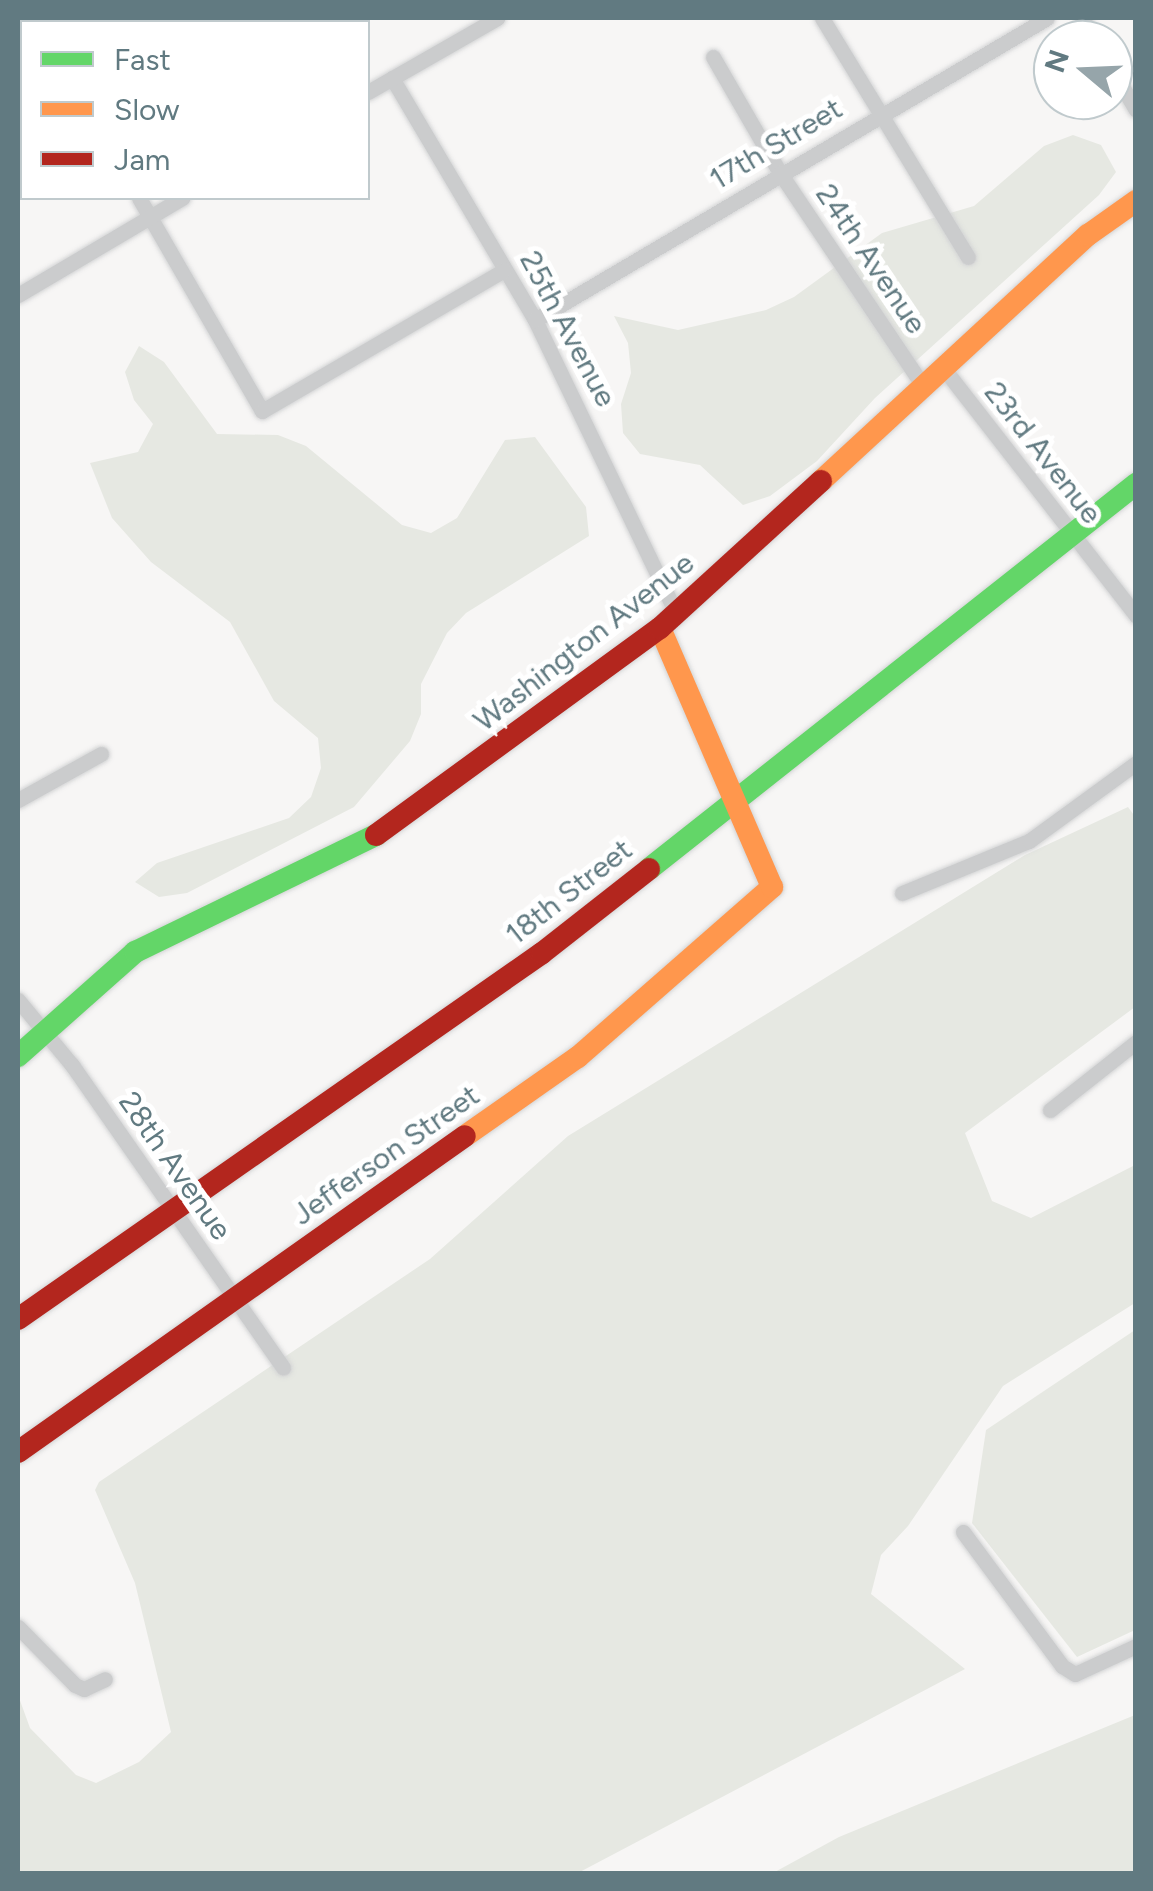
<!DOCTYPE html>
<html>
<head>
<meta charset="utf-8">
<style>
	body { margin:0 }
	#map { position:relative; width:1153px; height:1891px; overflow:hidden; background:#f7f6f5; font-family:Figtree,sans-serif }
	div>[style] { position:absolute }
	.green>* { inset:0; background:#e6e8e2 }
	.roads { filter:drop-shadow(0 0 2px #d3d4d5) drop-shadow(0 0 2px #d3d4d5) }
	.street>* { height:15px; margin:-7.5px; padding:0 7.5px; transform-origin:7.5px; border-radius:7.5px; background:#cbcccd }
	.fast>* { height:22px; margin:-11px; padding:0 11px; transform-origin:11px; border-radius:11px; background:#63d668 }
	.slow>* { height:22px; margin:-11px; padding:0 11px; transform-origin:11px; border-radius:11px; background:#ff974d }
	.jam>* { height:22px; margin:-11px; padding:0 11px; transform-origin:11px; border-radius:11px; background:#b3261e }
	span { translate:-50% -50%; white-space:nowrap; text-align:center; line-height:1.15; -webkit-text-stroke:10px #fff; paint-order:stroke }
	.street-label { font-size:30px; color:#617a81 }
	.frame { position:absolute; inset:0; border:20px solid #617a81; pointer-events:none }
	.legend { position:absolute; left:20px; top:20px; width:350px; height:180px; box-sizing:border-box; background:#fff; border:2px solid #c0cacd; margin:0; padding:12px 18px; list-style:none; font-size:30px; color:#617a81 }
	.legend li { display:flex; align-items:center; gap:20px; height:50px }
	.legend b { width:50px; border:2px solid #c0cacd }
	.north { position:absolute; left:1033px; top:20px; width:100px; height:100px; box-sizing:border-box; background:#fff; border:2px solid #c0cacd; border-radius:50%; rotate:289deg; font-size:28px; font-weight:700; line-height:40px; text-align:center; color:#617a81 }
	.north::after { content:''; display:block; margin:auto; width:35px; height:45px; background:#96a5aa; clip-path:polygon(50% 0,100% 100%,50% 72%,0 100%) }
</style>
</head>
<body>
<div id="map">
	<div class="green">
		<i style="clip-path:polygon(1073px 135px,1101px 145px,1116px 172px,1099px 195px,875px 398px,817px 461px,770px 496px,743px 505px,700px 465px,640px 454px,623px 433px,621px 404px,631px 373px,628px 343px,614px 316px,678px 330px,766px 310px,794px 297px,882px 233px,974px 206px,1044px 146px)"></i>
		<i style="clip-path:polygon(139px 346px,164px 362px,217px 434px,278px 435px,306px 446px,402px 525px,431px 533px,457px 518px,505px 440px,535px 437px,586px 507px,589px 536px,466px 613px,447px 633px,421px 684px,421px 714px,410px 741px,354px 807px,187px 893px,159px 897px,135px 882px,157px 863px,289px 818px,311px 797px,321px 768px,318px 738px,274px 701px,230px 622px,151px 562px,112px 518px,90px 463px,138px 452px,153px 424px,134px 400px,125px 372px)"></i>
		<i style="clip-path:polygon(1128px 807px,1136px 818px,1135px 1007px,965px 1133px,992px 1201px,1031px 1218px,1135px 1165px,1135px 1303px,1003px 1386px,908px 1526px,881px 1555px,871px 1594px,965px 1669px,576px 1874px,18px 1873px,18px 1695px,30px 1728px,76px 1775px,96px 1783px,139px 1762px,171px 1732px,135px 1583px,95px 1490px,99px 1482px,430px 1259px,568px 1136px,1025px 855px)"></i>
		<i style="clip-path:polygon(1135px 1330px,1135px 1630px,1077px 1657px,972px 1523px,986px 1430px)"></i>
		<i style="clip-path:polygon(1135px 1715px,1135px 1873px,773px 1873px,839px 1837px)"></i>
	</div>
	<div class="roads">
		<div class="street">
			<i style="left:32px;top:18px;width:5px;rotate:53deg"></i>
			<i style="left:298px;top:18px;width:5px;rotate:53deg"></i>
			<i style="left:822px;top:18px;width:280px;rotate:58.6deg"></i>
			<i style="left:1082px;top:18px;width:26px;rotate:59deg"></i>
			<i style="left:713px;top:57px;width:134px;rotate:60deg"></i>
			<i style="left:780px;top:173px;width:257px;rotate:56.1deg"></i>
			<i style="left:1113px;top:71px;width:45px;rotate:59.5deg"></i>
			<i style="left:392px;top:78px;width:281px;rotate:59.4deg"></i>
			<i style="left:535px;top:320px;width:327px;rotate:64.3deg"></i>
			<i style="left:368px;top:92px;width:149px;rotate:-29.8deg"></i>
			<i style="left:139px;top:198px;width:246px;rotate:60deg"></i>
			<i style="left:262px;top:411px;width:280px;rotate:-30.2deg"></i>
			<i style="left:18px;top:295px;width:191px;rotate:-30.6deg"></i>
			<i style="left:535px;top:320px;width:594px;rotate:-30.53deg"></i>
			<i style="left:945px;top:370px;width:311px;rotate:52.1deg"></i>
			<i style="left:18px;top:800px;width:95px;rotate:-29deg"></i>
			<i style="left:902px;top:893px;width:137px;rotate:-22.3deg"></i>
			<i style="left:1029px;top:841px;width:132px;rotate:-36.1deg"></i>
			<i style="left:18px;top:1000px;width:85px;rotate:50.3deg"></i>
			<i style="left:72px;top:1065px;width:369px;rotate:55.1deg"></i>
			<i style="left:1050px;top:1110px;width:110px;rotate:-38.3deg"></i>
			<i style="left:963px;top:1532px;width:167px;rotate:53.5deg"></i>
			<i style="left:1062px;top:1666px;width:15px;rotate:32deg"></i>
			<i style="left:1075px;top:1674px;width:67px;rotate:-24.7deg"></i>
			<i style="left:18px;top:1627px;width:81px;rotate:45.5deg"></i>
			<i style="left:75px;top:1685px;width:10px;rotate:24deg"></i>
			<i style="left:84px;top:1689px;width:23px;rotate:-25deg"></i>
		</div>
		<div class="fast">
			<i style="left:649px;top:869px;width:621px;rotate:-38.33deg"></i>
			<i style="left:18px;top:1056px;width:157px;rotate:-41.6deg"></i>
			<i style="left:135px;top:952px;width:268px;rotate:-25.9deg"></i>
		</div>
		<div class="slow">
			<i style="left:821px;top:481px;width:363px;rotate:-42.7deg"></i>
			<i style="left:1088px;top:235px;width:59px;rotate:-35.3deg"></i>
			<i style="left:465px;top:1136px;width:138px;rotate:-35deg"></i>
			<i style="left:578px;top:1057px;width:258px;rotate:-41.2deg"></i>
			<i style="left:772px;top:887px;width:282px;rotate:-113.4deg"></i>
		</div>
		<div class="jam">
			<i style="left:376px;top:835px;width:351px;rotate:-36.1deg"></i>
			<i style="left:660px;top:628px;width:218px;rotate:-42.4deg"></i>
			<i style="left:18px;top:1319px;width:639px;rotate:-34.93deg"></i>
			<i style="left:542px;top:953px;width:136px;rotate:-38.1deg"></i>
			<i style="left:18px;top:1452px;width:547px;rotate:-35.26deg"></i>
		</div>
	</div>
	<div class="street-label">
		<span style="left:776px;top:144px;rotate:-31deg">17th Street</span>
		<span style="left:871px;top:259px;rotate:56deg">24th Avenue</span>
		<span style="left:568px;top:329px;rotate:62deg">25th Avenue</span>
		<span style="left:1043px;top:453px;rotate:52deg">23rd Avenue</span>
		<span style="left:584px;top:642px;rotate:-38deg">Washington Avenue</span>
		<span style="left:569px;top:892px;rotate:-38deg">18th Street</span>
		<span style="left:386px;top:1155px;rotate:-35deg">Jefferson Street</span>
		<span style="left:175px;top:1166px;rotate:55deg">28th Avenue</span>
	</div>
	<div class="frame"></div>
	<ul class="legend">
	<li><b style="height:12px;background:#63d668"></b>Fast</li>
	<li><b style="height:12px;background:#ff974d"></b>Slow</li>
	<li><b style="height:12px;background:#b3261e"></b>Jam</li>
	</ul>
	<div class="north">N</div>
</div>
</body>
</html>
